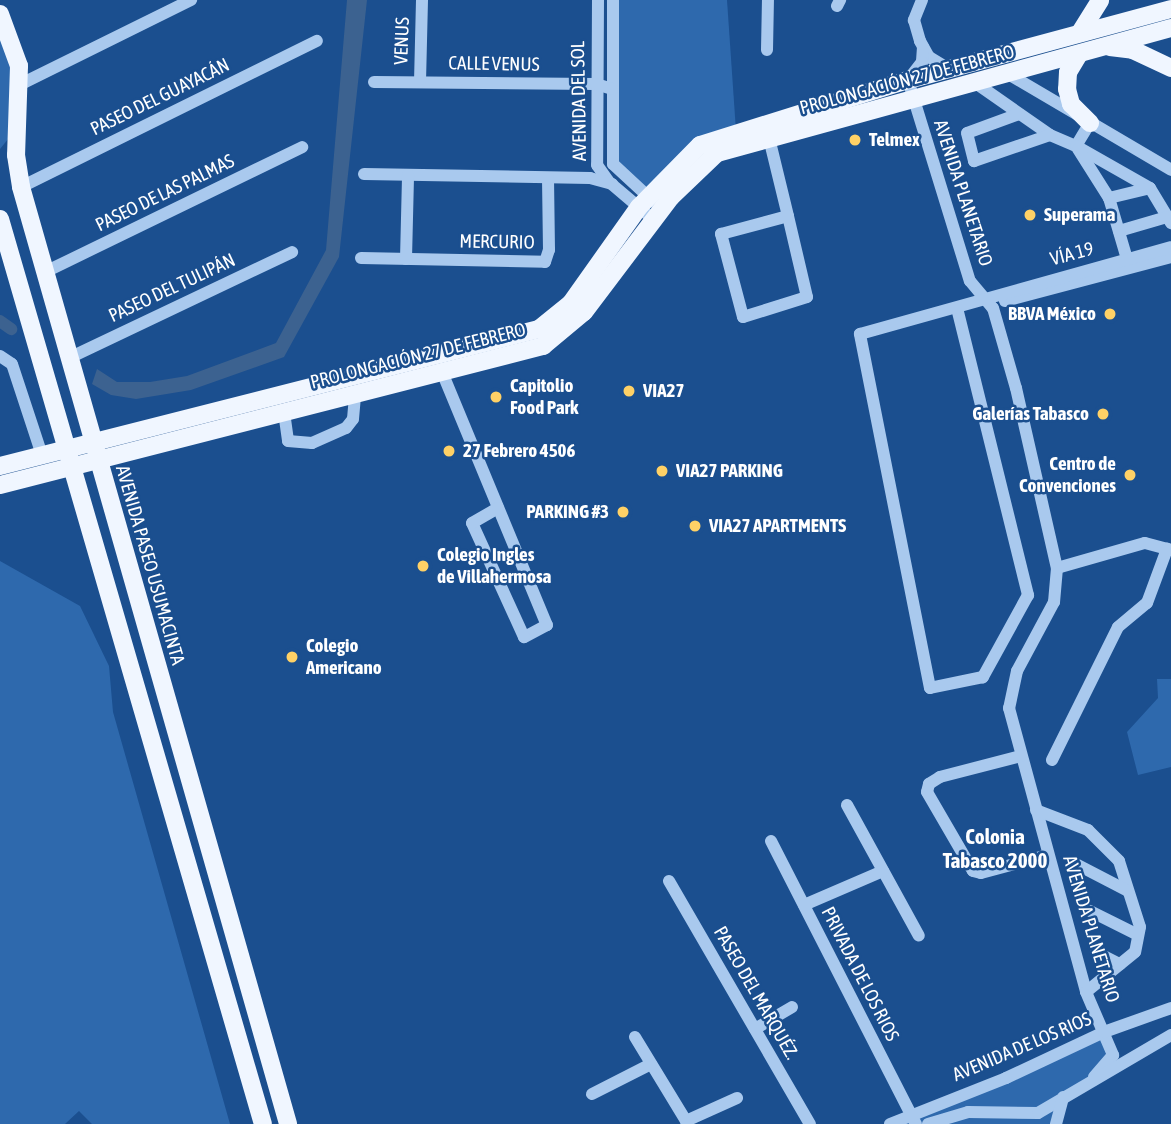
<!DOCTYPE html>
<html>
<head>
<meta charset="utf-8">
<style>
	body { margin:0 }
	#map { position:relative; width:1171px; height:1124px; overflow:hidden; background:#1b4f8f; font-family:"Asap Condensed",sans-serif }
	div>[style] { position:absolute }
	.green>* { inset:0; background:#2e69ad }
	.water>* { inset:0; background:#3c6290 }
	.canal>* { height:12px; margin:-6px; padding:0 6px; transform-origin:6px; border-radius:6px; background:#3c6290 }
	.minor>* { height:12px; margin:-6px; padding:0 6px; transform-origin:6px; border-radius:6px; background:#a9c9ee }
	.major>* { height:18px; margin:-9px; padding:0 9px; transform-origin:9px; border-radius:9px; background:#f0f6ff }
	.dots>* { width:19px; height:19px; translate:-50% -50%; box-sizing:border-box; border:4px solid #1b4f8f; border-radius:50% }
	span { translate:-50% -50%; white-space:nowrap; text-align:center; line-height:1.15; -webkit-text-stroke:5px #1b4f8f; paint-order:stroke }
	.street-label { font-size:19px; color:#fff }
	.poi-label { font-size:19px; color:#fff; font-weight:700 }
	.left { translate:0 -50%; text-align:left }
	.right { translate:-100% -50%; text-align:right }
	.neighbourhood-label { font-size:21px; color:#fff; font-weight:700 }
</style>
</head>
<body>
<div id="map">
	<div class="green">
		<i style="clip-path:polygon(613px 0,727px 0,736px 131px,649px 197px,614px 167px)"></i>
		<i style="clip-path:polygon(0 16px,14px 46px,13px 133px,0 149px)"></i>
		<i style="clip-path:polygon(0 561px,80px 606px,109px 666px,113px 712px,230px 1124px,92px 1124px,79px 1111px,65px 1124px,0 1124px)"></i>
		<i style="clip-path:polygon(1157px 679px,1171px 679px,1171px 767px,1138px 775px,1127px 732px,1158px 698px)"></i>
		<i style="clip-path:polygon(1104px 1032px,1110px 1062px,1063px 1097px,1056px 1124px,890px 1124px)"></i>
	</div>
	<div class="water">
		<i style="clip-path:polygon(347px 0,367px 0,339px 257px,284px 357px,191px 390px,136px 399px,111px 395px,92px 384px,97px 369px,117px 382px,150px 382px,187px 376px,276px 343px,326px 250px)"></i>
	</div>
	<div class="canal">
		<i style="left:0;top:321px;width:14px;rotate:36deg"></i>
	</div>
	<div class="minor">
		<i style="left:598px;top:0;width:165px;rotate:90.3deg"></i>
		<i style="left:597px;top:165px;width:19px;rotate:55deg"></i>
		<i style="left:608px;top:181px;width:60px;rotate:40.3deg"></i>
		<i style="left:613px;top:0;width:164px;rotate:90deg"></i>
		<i style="left:613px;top:164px;width:56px;rotate:42.8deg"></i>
		<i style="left:922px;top:0;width:22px;rotate:112deg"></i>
		<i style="left:914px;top:20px;width:22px;rotate:74deg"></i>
		<i style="left:920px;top:41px;width:18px;rotate:61deg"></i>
		<i style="left:929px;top:57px;width:23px;rotate:31deg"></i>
		<i style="left:837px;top:6px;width:7px;rotate:-63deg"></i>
		<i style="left:923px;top:47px;width:15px;rotate:94deg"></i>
		<i style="left:922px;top:62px;width:23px;rotate:128deg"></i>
		<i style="left:908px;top:80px;width:210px;rotate:72.9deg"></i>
		<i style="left:970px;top:281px;width:35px;rotate:50deg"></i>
		<i style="left:993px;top:308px;width:83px;rotate:74deg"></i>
		<i style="left:1016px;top:388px;width:185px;rotate:77.2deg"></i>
		<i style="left:1057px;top:568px;width:34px;rotate:95deg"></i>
		<i style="left:1054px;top:602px;width:78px;rotate:118.2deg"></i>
		<i style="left:1017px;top:671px;width:38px;rotate:102deg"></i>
		<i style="left:1009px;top:708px;width:294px;rotate:74.8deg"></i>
		<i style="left:1086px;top:992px;width:69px;rotate:66.8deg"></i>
		<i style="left:1113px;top:1055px;width:29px;rotate:131deg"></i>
		<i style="left:767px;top:50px;width:50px;rotate:-88.9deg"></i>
		<i style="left:1010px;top:75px;width:187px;rotate:30.5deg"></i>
		<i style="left:374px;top:82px;width:222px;rotate:0.5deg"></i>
		<i style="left:596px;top:84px;width:17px;rotate:17deg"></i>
		<i style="left:420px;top:82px;width:82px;rotate:-88.6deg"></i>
		<i style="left:977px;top:84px;width:89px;rotate:34.9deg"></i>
		<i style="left:1050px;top:135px;width:28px;rotate:23deg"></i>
		<i style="left:1076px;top:146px;width:27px;rotate:-59deg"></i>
		<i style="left:19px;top:85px;width:192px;rotate:-26.3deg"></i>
		<i style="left:1019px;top:114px;width:55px;rotate:159.9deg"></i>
		<i style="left:967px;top:133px;width:29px;rotate:76deg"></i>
		<i style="left:974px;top:161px;width:80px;rotate:-18.9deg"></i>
		<i style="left:769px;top:138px;width:80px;rotate:76.3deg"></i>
		<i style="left:788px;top:216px;width:83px;rotate:76.8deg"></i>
		<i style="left:807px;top:297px;width:67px;rotate:162.6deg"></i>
		<i style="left:743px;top:317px;width:86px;rotate:-104.8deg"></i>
		<i style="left:721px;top:234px;width:69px;rotate:-15deg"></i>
		<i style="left:1076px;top:146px;width:85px;rotate:29.6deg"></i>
		<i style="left:1150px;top:188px;width:41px;rotate:59deg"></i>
		<i style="left:1078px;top:149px;width:58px;rotate:57.7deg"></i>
		<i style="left:364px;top:174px;width:226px;rotate:1deg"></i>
		<i style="left:590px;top:178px;width:23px;rotate:15deg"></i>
		<i style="left:21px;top:187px;width:330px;rotate:-26.3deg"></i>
		<i style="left:1119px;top:231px;width:50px;rotate:-16.3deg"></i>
		<i style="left:361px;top:258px;width:184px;rotate:1.2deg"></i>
		<i style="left:545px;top:262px;width:13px;rotate:-72deg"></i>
		<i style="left:549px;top:250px;width:72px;rotate:-90.8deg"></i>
		<i style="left:406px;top:259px;width:84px;rotate:-88.6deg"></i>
		<i style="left:1127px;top:259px;width:64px;rotate:-106.4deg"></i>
		<i style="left:1109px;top:198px;width:42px;rotate:-13.7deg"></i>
		<i style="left:45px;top:272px;width:286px;rotate:-25.9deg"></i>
		<i style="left:1005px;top:301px;width:172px;rotate:-14.8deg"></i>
		<i style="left:957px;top:308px;width:296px;rotate:76.1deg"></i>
		<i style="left:1028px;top:595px;width:94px;rotate:118.8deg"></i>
		<i style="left:983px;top:677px;width:54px;rotate:168.3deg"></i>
		<i style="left:930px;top:688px;width:361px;rotate:-101.2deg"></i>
		<i style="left:860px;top:334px;width:323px;rotate:-15.6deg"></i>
		<i style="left:0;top:356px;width:14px;rotate:34deg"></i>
		<i style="left:12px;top:364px;width:96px;rotate:71.8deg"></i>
		<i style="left:69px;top:358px;width:247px;rotate:-25.4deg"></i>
		<i style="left:442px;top:372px;width:274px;rotate:67.5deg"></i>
		<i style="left:547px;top:625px;width:26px;rotate:152deg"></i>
		<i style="left:524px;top:637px;width:125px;rotate:-114.5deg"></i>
		<i style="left:472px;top:523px;width:30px;rotate:-30deg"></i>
		<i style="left:284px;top:412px;width:29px;rotate:82deg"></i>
		<i style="left:288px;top:441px;width:24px;rotate:5deg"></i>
		<i style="left:312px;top:443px;width:37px;rotate:-24deg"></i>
		<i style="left:346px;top:428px;width:11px;rotate:-52deg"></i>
		<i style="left:353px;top:419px;width:25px;rotate:-85deg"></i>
		<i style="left:1057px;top:568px;width:91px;rotate:-15.9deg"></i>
		<i style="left:1145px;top:543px;width:27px;rotate:15deg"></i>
		<i style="left:1021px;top:756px;width:84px;rotate:165.5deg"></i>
		<i style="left:940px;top:777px;width:13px;rotate:148deg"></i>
		<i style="left:929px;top:784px;width:8px;rotate:104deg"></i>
		<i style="left:927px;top:792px;width:91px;rotate:59.8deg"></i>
		<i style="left:973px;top:871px;width:8px;rotate:14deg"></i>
		<i style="left:981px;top:873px;width:69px;rotate:-15deg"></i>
		<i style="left:1052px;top:760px;width:148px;rotate:-63.6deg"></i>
		<i style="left:1118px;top:627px;width:38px;rotate:-40deg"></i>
		<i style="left:1147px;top:603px;width:58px;rotate:-69.7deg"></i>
		<i style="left:847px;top:805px;width:149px;rotate:61.2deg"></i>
		<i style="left:1036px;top:810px;width:56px;rotate:21deg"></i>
		<i style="left:1088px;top:830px;width:44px;rotate:45deg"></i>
		<i style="left:1119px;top:861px;width:69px;rotate:72.3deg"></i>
		<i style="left:1140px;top:927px;width:25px;rotate:101deg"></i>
		<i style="left:1135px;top:952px;width:63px;rotate:140.8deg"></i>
		<i style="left:771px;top:841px;width:318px;rotate:62.9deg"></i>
		<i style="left:1072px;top:862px;width:63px;rotate:27.4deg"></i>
		<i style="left:669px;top:881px;width:281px;rotate:59.9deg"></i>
		<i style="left:804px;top:905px;width:86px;rotate:-23.3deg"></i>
		<i style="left:1086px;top:909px;width:58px;rotate:26.6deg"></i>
		<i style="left:1096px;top:952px;width:27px;rotate:27deg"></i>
		<i style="left:755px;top:1029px;width:43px;rotate:-30.7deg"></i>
		<i style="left:635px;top:1037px;width:102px;rotate:58.7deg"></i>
		<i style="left:592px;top:1094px;width:66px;rotate:-27deg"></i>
		<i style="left:686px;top:1121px;width:56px;rotate:-24.3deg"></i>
		<i style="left:890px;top:1124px;width:125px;rotate:-21.6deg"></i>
		<i style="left:1006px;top:1078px;width:108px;rotate:-25.1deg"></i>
		<i style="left:1104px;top:1032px;width:71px;rotate:-19.7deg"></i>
		<i style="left:928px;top:1124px;width:42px;rotate:-16.7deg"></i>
		<i style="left:968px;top:1112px;width:70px;rotate:0.8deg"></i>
		<i style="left:1038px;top:1113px;width:154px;rotate:-30.4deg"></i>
		<i style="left:1056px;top:1124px;width:28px;rotate:-75deg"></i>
	</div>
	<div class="major">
		<i style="left:0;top:14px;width:55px;rotate:69.9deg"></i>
		<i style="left:19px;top:66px;width:89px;rotate:91.9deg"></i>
		<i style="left:16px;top:155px;width:32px;rotate:81deg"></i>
		<i style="left:21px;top:187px;width:974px;rotate:74.09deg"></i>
		<i style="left:1081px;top:31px;width:36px;rotate:-58deg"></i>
		<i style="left:1110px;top:47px;width:23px;rotate:7deg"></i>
		<i style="left:1133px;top:50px;width:42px;rotate:25.3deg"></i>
		<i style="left:1079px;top:54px;width:21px;rotate:121deg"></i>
		<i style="left:1068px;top:72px;width:17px;rotate:93deg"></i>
		<i style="left:1067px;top:89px;width:16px;rotate:75deg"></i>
		<i style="left:1071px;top:104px;width:27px;rotate:45deg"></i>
		<i style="left:0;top:219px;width:942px;rotate:73.8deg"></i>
		<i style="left:0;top:466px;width:556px;rotate:-14.26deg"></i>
		<i style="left:539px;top:329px;width:41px;rotate:-39.1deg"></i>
		<i style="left:571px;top:303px;width:118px;rotate:-54.7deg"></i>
		<i style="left:639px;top:207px;width:87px;rotate:-45.5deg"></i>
		<i style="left:700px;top:145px;width:218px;rotate:-17.4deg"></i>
		<i style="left:908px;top:80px;width:272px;rotate:-15.1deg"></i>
		<i style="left:0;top:485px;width:561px;rotate:-14.36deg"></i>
		<i style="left:543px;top:346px;width:53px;rotate:-39.7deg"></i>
		<i style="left:584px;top:312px;width:144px;rotate:-52.9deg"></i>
		<i style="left:671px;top:197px;width:64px;rotate:-43.7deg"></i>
		<i style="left:717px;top:153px;width:471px;rotate:-15.4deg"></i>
	</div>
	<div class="dots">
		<i style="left:855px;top:140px;background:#ffd166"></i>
		<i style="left:1030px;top:215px;background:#ffd166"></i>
		<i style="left:1110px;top:314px;background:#ffd166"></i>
		<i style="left:629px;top:391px;background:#ffd166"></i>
		<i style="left:496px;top:397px;background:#ffd166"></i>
		<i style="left:1103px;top:414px;background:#ffd166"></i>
		<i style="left:449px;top:451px;background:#ffd166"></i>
		<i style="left:662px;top:471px;background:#ffd166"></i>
		<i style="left:1130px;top:475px;background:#ffd166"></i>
		<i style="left:623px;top:512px;background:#ffd166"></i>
		<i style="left:695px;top:526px;background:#ffd166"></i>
		<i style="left:423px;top:566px;background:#ffd166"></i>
		<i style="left:292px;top:657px;background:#ffd166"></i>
	</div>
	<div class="street-label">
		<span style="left:402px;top:41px;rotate:-88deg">VENUS</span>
		<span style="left:494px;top:64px;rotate:1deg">CALLE VENUS</span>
		<span style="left:907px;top:80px;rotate:-15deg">PROLONGACIÓN 27 DE FEBRERO</span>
		<span style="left:160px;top:97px;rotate:-26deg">PASEO DEL GUAYACÁN</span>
		<span style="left:579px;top:101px;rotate:-91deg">AVENIDA DEL SOL</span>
		<span style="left:165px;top:193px;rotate:-26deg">PASEO DE LAS PALMAS</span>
		<span style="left:963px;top:193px;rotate:72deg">AVENIDA PLANETARIO</span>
		<span style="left:497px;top:242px;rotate:1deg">MERCURIO</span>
		<span style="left:1072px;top:254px;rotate:-15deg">VÍA 19</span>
		<span style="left:172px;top:288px;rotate:-25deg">PASEO DEL TULIPÁN</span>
		<span style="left:418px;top:356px;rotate:-14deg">PROLONGACIÓN 27 DE FEBRERO</span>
		<span style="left:150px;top:565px;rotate:74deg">AVENIDA PASEO USUMACINTA</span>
		<span style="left:1091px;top:929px;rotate:73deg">AVENIDA PLANETARIO</span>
		<span style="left:860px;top:974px;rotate:63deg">PRIVADA DE LOS RIOS</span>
		<span style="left:756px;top:993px;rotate:60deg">PASEO DEL MARQUÉZ.</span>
		<span style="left:1022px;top:1047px;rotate:-23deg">AVENIDA DE LOS RIOS</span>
	</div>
	<div class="poi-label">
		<span class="left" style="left:869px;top:140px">Telmex</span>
		<span class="left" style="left:1044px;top:215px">Superama</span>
		<span class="right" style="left:1096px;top:314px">BBVA México</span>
		<span class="left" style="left:510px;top:397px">Capitolio<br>Food Park</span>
		<span class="left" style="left:643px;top:391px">VIA27</span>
		<span class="right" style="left:1089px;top:414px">Galerías Tabasco</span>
		<span class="left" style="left:463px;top:451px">27 Febrero 4506</span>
		<span class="right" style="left:1116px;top:475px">Centro de<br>Convenciones</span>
		<span class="left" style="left:676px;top:471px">VIA27 PARKING</span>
		<span class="right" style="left:609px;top:512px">PARKING #3</span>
		<span class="left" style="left:709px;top:526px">VIA27 APARTMENTS</span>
		<span class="left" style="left:437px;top:566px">Colegio Ingles<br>de Villahermosa</span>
		<span class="left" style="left:306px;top:657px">Colegio<br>Americano</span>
	</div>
	<div class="neighbourhood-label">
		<span style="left:995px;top:848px">Colonia<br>Tabasco 2000</span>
	</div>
</div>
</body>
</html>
